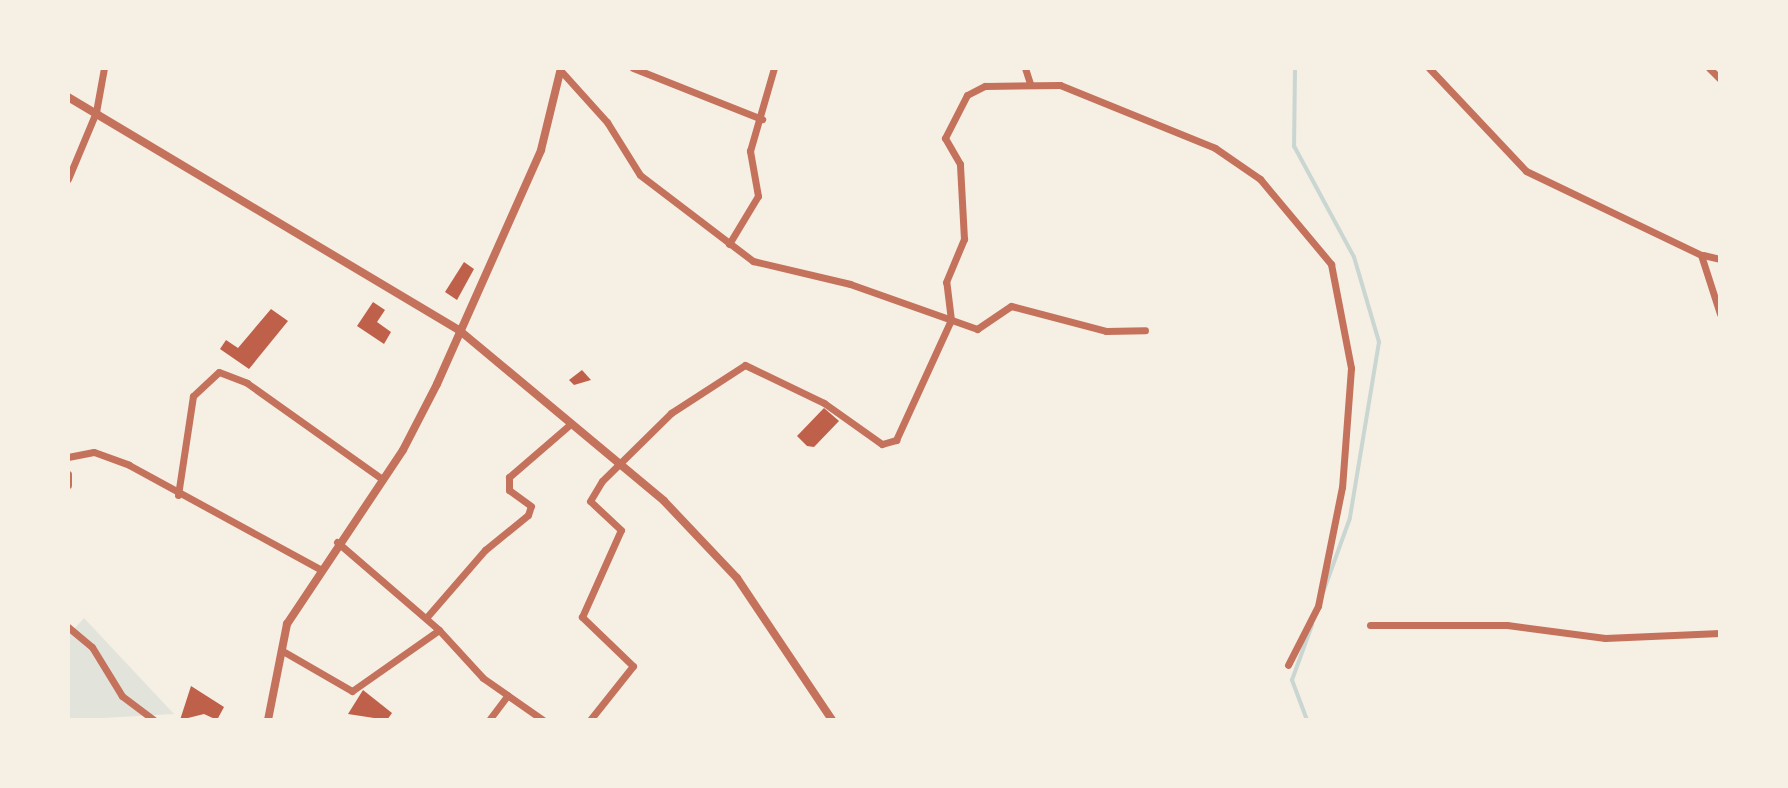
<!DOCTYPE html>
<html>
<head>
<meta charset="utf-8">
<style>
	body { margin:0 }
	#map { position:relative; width:1788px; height:788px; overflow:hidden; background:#f6efe4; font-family:"Archivo Narrow",sans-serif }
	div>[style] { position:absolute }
	.green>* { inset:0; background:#e2e4dc }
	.stream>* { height:4px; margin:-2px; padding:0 2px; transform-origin:2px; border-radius:2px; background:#c9d6d2 }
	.building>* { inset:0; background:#bf614a }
	.minor>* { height:7px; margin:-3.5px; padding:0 3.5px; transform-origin:3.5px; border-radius:3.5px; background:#c5725c }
	.tertiary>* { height:8px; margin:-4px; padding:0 4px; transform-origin:4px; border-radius:4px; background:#c5725c }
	span { translate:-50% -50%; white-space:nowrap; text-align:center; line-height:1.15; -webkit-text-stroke:7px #f6efe4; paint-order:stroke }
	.frame { position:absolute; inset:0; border:70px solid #f6efe4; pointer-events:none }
</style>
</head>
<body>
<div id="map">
	<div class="green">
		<i style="clip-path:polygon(84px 618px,174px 714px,68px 720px,68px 636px)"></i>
	</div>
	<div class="stream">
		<i style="left:1295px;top:68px;width:78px;rotate:90.7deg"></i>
		<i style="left:1294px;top:146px;width:126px;rotate:61.6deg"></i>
		<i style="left:1354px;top:257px;width:89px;rotate:73.6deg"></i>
		<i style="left:1379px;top:342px;width:178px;rotate:99.4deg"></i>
		<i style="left:1350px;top:518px;width:77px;rotate:109.9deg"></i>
		<i style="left:1307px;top:720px;width:43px;rotate:-110.6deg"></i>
		<i style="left:1292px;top:680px;width:59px;rotate:-70deg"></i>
	</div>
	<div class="building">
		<i style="clip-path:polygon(464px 262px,474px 269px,457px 300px,445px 292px)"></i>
		<i style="clip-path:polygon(373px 302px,385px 310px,377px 322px,391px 332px,384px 344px,357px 326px)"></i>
		<i style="clip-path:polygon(271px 309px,288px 321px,249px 369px,220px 349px,226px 340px,238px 348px)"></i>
		<i style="clip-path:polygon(582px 370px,591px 380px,574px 385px,569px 380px)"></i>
		<i style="clip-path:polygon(824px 408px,839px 421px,814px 447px,807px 446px,797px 436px)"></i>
		<i style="clip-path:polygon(191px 686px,224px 707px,217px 720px,204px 714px,180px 720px)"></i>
		<i style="clip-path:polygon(363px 690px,392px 713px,387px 720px,348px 714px)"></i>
	</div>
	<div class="minor">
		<i style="left:633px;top:68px;width:139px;rotate:21.6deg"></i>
		<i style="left:1025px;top:68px;width:16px;rotate:72deg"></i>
		<i style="left:1429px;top:68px;width:141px;rotate:46.7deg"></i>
		<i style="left:1526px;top:171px;width:194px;rotate:25.6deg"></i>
		<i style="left:1701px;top:255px;width:62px;rotate:72.1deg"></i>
		<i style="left:1709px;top:68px;width:16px;rotate:45deg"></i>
		<i style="left:561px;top:71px;width:69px;rotate:48deg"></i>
		<i style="left:607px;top:122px;width:62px;rotate:58.1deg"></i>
		<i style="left:640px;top:175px;width:142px;rotate:37.3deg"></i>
		<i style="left:753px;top:261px;width:100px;rotate:13.3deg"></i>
		<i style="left:850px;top:284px;width:135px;rotate:19.5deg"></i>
		<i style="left:977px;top:329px;width:41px;rotate:-34.1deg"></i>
		<i style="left:1011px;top:306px;width:98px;rotate:14.7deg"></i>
		<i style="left:1106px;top:331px;width:39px;rotate:-1deg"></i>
		<i style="left:68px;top:179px;width:73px;rotate:-67.3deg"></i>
		<i style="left:96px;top:112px;width:45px;rotate:-79.7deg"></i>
		<i style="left:729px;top:244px;width:56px;rotate:-58.9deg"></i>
		<i style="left:758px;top:196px;width:46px;rotate:-100.1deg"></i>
		<i style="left:750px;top:151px;width:86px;rotate:-73.9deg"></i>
		<i style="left:1703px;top:255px;width:17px;rotate:13deg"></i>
		<i style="left:68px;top:457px;width:26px;rotate:-11deg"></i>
		<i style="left:94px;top:452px;width:37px;rotate:20deg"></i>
		<i style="left:129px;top:465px;width:217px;rotate:28.6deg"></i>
		<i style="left:68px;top:474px;width:11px;rotate:90deg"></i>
		<i style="left:178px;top:495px;width:100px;rotate:-81.4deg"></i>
		<i style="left:193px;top:396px;width:35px;rotate:-43deg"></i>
		<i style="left:219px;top:372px;width:30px;rotate:21deg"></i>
		<i style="left:247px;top:383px;width:166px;rotate:35.4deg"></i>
		<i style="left:337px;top:542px;width:135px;rotate:40.8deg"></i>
		<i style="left:439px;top:630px;width:65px;rotate:47.5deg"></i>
		<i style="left:483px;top:678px;width:73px;rotate:35deg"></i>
		<i style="left:426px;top:618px;width:90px;rotate:-49.1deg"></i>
		<i style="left:485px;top:550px;width:55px;rotate:-39.1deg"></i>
		<i style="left:528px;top:515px;width:9px;rotate:-72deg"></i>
		<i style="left:531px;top:506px;width:27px;rotate:-144deg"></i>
		<i style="left:509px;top:490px;width:13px;rotate:-90deg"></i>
		<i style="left:509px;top:477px;width:78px;rotate:-40.8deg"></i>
		<i style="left:1370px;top:625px;width:137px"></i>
		<i style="left:1507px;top:625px;width:99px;rotate:7.6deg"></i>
		<i style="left:1605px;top:638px;width:115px;rotate:-2.5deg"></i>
		<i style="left:68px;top:627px;width:31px;rotate:40deg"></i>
		<i style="left:92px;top:647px;width:57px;rotate:58.5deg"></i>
		<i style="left:122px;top:696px;width:40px;rotate:37deg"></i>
		<i style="left:281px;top:650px;width:82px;rotate:30deg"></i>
		<i style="left:352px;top:691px;width:106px;rotate:-35deg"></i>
		<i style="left:489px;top:720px;width:31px;rotate:-53deg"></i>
		<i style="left:590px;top:720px;width:69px;rotate:-51.5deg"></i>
		<i style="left:633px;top:666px;width:71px;rotate:-136.1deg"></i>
		<i style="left:582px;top:617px;width:95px;rotate:-65.9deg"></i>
		<i style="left:621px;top:530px;width:42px;rotate:-136.9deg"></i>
		<i style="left:590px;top:501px;width:23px;rotate:-59deg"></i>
		<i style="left:602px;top:481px;width:97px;rotate:-44.6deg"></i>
		<i style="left:671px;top:413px;width:88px;rotate:-33deg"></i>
		<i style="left:745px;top:365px;width:88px;rotate:25.7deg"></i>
		<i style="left:824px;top:403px;width:71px;rotate:35.3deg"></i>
		<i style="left:882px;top:444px;width:15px;rotate:-16deg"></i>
		<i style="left:896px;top:440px;width:132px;rotate:-65.4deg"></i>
		<i style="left:951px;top:320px;width:38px;rotate:-97deg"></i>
		<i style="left:946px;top:282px;width:47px;rotate:-67.3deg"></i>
		<i style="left:964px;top:239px;width:75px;rotate:-93.1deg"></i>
		<i style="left:960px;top:164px;width:30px;rotate:-120deg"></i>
		<i style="left:945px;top:138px;width:48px;rotate:-62.9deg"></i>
		<i style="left:967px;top:95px;width:20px;rotate:-27deg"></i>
		<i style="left:985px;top:86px;width:75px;rotate:-0.8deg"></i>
		<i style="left:1060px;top:85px;width:167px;rotate:22.1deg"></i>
		<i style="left:1215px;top:148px;width:55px;rotate:34.6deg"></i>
		<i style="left:1260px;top:179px;width:111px;rotate:50.1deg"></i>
		<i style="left:1331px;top:264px;width:106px;rotate:79.1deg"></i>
		<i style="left:1351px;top:368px;width:119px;rotate:94.3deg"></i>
		<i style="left:1342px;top:487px;width:121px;rotate:101.4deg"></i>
		<i style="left:1318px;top:606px;width:66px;rotate:117deg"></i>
	</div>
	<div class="tertiary">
		<i style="left:68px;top:97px;width:455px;rotate:30.8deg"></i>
		<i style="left:459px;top:330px;width:267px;rotate:39.8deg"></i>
		<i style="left:664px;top:501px;width:106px;rotate:46.5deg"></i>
		<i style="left:737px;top:578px;width:171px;rotate:56.2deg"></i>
		<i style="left:268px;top:720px;width:98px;rotate:-78.8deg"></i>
		<i style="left:287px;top:624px;width:209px;rotate:-56.3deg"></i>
		<i style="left:403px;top:450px;width:74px;rotate:-62.7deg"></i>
		<i style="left:437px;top:384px;width:256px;rotate:-66deg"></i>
		<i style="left:541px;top:150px;width:84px;rotate:-76.3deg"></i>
	</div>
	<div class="frame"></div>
</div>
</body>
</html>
